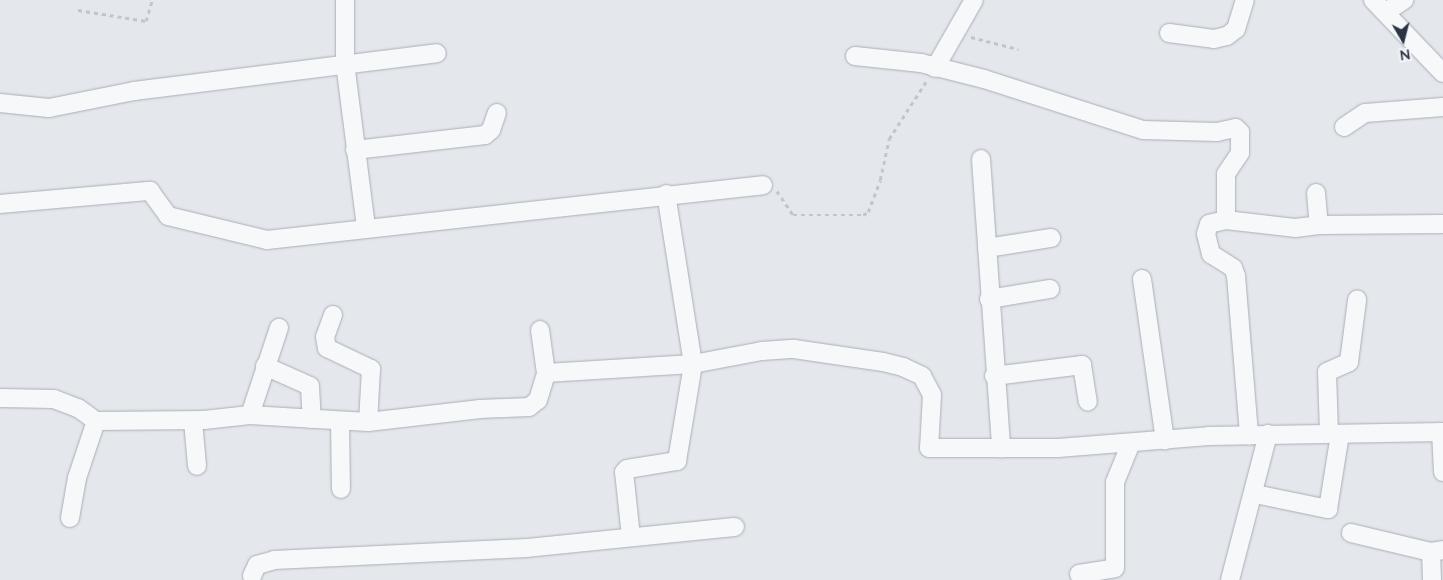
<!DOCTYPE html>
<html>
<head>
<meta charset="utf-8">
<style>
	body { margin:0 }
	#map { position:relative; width:1443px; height:580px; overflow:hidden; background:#e4e7ec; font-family:Mulish,sans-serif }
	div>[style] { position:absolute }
	.path>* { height:2.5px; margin-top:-1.25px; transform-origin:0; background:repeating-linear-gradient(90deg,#c2c5cb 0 4px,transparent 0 8px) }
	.roads { filter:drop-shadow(0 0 1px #a9aeb7) drop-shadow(0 0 1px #a9aeb7) }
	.minor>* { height:18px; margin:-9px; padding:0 9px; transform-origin:9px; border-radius:9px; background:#f7f8fa }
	span { translate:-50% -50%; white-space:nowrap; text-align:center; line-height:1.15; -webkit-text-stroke:5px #f4f6f9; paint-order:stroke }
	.north { position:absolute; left:1378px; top:15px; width:50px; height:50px; -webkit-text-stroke:4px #f4f6f9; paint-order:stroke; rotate:172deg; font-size:14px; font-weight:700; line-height:20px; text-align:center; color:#2b3445 }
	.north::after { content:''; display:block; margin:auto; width:18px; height:22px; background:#2b3445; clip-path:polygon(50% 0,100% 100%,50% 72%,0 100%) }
</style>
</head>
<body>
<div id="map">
	<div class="path">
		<i style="left:78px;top:10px;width:69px;rotate:9.2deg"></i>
		<i style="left:146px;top:21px;width:22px;rotate:-74deg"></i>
		<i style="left:971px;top:37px;width:49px;rotate:14.3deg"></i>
		<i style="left:777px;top:191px;width:29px;rotate:56deg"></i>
		<i style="left:793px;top:215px;width:70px"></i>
		<i style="left:863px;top:215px;width:6px;rotate:-31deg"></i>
		<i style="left:868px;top:212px;width:34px;rotate:-69deg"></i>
		<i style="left:880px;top:180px;width:42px;rotate:-77.6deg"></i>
		<i style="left:889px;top:139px;width:70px;rotate:-57.2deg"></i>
	</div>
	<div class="roads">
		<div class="minor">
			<i style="left:345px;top:0;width:63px;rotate:90deg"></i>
			<i style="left:345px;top:63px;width:165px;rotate:82.7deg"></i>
			<i style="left:1373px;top:0;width:101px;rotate:46.2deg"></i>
			<i style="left:1386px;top:12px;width:22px;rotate:-34deg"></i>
			<i style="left:1169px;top:33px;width:45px;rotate:7.6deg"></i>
			<i style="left:1214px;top:39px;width:13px;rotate:-13deg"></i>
			<i style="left:1227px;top:36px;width:11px;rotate:-38deg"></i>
			<i style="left:1236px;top:29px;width:30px;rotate:-73deg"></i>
			<i style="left:855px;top:56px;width:66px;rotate:6.1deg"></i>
			<i style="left:921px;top:63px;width:65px;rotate:14.3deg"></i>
			<i style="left:984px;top:79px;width:167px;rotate:17.8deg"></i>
			<i style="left:1143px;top:130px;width:74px;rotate:1.5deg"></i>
			<i style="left:1217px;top:132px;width:19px;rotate:-12deg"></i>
			<i style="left:1236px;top:128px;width:6px;rotate:45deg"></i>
			<i style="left:1240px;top:132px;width:21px;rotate:90deg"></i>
			<i style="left:1240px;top:153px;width:25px;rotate:124deg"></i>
			<i style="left:1226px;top:174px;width:46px;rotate:90deg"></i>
			<i style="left:1226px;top:220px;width:17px;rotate:167deg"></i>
			<i style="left:1209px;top:224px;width:10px;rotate:107deg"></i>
			<i style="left:1206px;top:234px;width:21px;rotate:76deg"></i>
			<i style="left:1211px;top:254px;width:26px;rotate:32deg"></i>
			<i style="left:1233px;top:268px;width:9px;rotate:69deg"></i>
			<i style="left:1236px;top:276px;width:160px;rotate:85.3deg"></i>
			<i style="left:935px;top:68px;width:78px;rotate:-60.2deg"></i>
			<i style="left:0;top:103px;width:49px;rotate:5.8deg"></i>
			<i style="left:49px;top:108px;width:87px;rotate:-11.3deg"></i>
			<i style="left:134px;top:91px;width:305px;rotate:-7.1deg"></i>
			<i style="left:1344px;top:127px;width:25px;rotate:-34deg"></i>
			<i style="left:1365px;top:113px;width:78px;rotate:-4.4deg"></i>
			<i style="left:355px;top:150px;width:131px;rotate:-6.6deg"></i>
			<i style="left:485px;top:135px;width:8px;rotate:-40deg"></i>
			<i style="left:491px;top:130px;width:18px;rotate:-71deg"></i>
			<i style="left:981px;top:159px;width:290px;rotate:86deg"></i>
			<i style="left:1316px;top:193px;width:32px;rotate:85deg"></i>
			<i style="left:1319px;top:225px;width:124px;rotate:-0.5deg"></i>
			<i style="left:0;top:204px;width:151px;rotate:-5deg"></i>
			<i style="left:150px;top:191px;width:31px;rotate:54deg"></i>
			<i style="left:168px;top:216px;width:102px;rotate:13.6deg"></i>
			<i style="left:267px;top:240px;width:499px;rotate:-6.3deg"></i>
			<i style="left:1226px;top:220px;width:69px;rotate:6.6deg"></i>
			<i style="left:1295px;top:228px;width:24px;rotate:-7deg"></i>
			<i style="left:987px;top:248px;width:65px;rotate:-8.9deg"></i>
			<i style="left:1142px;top:279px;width:163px;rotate:81.9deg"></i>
			<i style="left:989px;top:299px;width:62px;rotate:-9.3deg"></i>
			<i style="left:333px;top:315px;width:23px;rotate:110deg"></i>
			<i style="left:325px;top:337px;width:11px;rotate:80deg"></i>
			<i style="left:327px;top:348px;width:49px;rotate:25.5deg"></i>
			<i style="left:371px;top:369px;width:53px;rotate:93.2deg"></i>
			<i style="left:540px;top:330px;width:43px;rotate:82.1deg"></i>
			<i style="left:265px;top:366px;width:49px;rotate:24deg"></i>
			<i style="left:310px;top:386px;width:33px;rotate:87deg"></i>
			<i style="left:994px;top:376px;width:89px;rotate:-7.1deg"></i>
			<i style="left:1082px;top:365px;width:37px;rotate:81deg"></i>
			<i style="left:0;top:398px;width:54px;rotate:1.1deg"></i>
			<i style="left:54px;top:399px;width:26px;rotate:21deg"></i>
			<i style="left:78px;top:408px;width:22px;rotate:36deg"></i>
			<i style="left:96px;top:421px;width:108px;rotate:-0.5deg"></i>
			<i style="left:204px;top:420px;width:46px;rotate:-6.2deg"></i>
			<i style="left:250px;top:415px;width:118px;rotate:3.4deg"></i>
			<i style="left:368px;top:422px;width:113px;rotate:-6.6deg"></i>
			<i style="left:480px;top:409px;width:49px;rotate:-2.3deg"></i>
			<i style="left:529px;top:407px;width:11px;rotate:-38deg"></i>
			<i style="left:538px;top:400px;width:28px;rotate:-73deg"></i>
			<i style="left:546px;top:373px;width:147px;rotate:-3.5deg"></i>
			<i style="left:693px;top:364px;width:70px;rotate:-10.7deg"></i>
			<i style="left:762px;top:351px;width:32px;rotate:-4deg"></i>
			<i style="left:794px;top:349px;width:90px;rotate:8.3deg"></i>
			<i style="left:883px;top:362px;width:21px;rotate:14deg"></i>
			<i style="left:903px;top:367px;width:21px;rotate:25deg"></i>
			<i style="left:922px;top:376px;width:21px;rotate:62deg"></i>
			<i style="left:932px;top:395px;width:53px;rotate:93.2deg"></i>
			<i style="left:929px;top:448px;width:129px"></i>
			<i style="left:1058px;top:448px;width:151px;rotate:-4.5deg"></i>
			<i style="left:1209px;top:436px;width:234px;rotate:-1deg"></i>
			<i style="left:250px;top:415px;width:92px;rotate:-71.6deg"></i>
			<i style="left:193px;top:421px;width:45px;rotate:84.9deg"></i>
			<i style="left:340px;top:421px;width:68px;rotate:89.2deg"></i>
			<i style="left:1441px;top:432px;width:40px;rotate:87.1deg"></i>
			<i style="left:1329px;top:433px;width:61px;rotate:-91.9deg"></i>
			<i style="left:1327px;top:372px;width:24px;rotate:-24deg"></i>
			<i style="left:1349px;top:362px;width:63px;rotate:-82.6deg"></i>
			<i style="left:1255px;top:494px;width:75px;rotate:11.6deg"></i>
			<i style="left:1328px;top:509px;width:76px;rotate:-80.9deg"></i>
			<i style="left:70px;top:518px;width:41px;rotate:-80.1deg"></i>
			<i style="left:77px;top:478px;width:60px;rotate:-71.6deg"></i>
			<i style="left:1351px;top:533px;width:82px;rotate:13.4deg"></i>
			<i style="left:631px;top:537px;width:65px;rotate:-96.1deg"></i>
			<i style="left:624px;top:472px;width:4px;rotate:-45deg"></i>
			<i style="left:627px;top:469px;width:51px;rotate:-9.1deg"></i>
			<i style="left:677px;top:461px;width:98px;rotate:-80.6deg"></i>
			<i style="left:693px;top:364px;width:172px;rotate:-99deg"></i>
			<i style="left:1079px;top:574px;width:36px;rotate:-9deg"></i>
			<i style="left:1115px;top:568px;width:86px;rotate:-90deg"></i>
			<i style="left:1115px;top:482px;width:42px;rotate:-67.7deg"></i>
			<i style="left:252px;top:576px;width:12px;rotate:-66deg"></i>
			<i style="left:257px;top:565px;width:18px;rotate:-16deg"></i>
			<i style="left:274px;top:560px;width:253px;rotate:-2.7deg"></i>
			<i style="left:527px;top:548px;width:209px;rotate:-5.8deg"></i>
			<i style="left:1230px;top:580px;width:151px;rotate:-75.4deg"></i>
			<i style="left:1432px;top:580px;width:28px;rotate:-92deg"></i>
			<i style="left:1431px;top:552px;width:12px;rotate:-9deg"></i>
		</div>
	</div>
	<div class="north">N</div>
</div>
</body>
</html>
